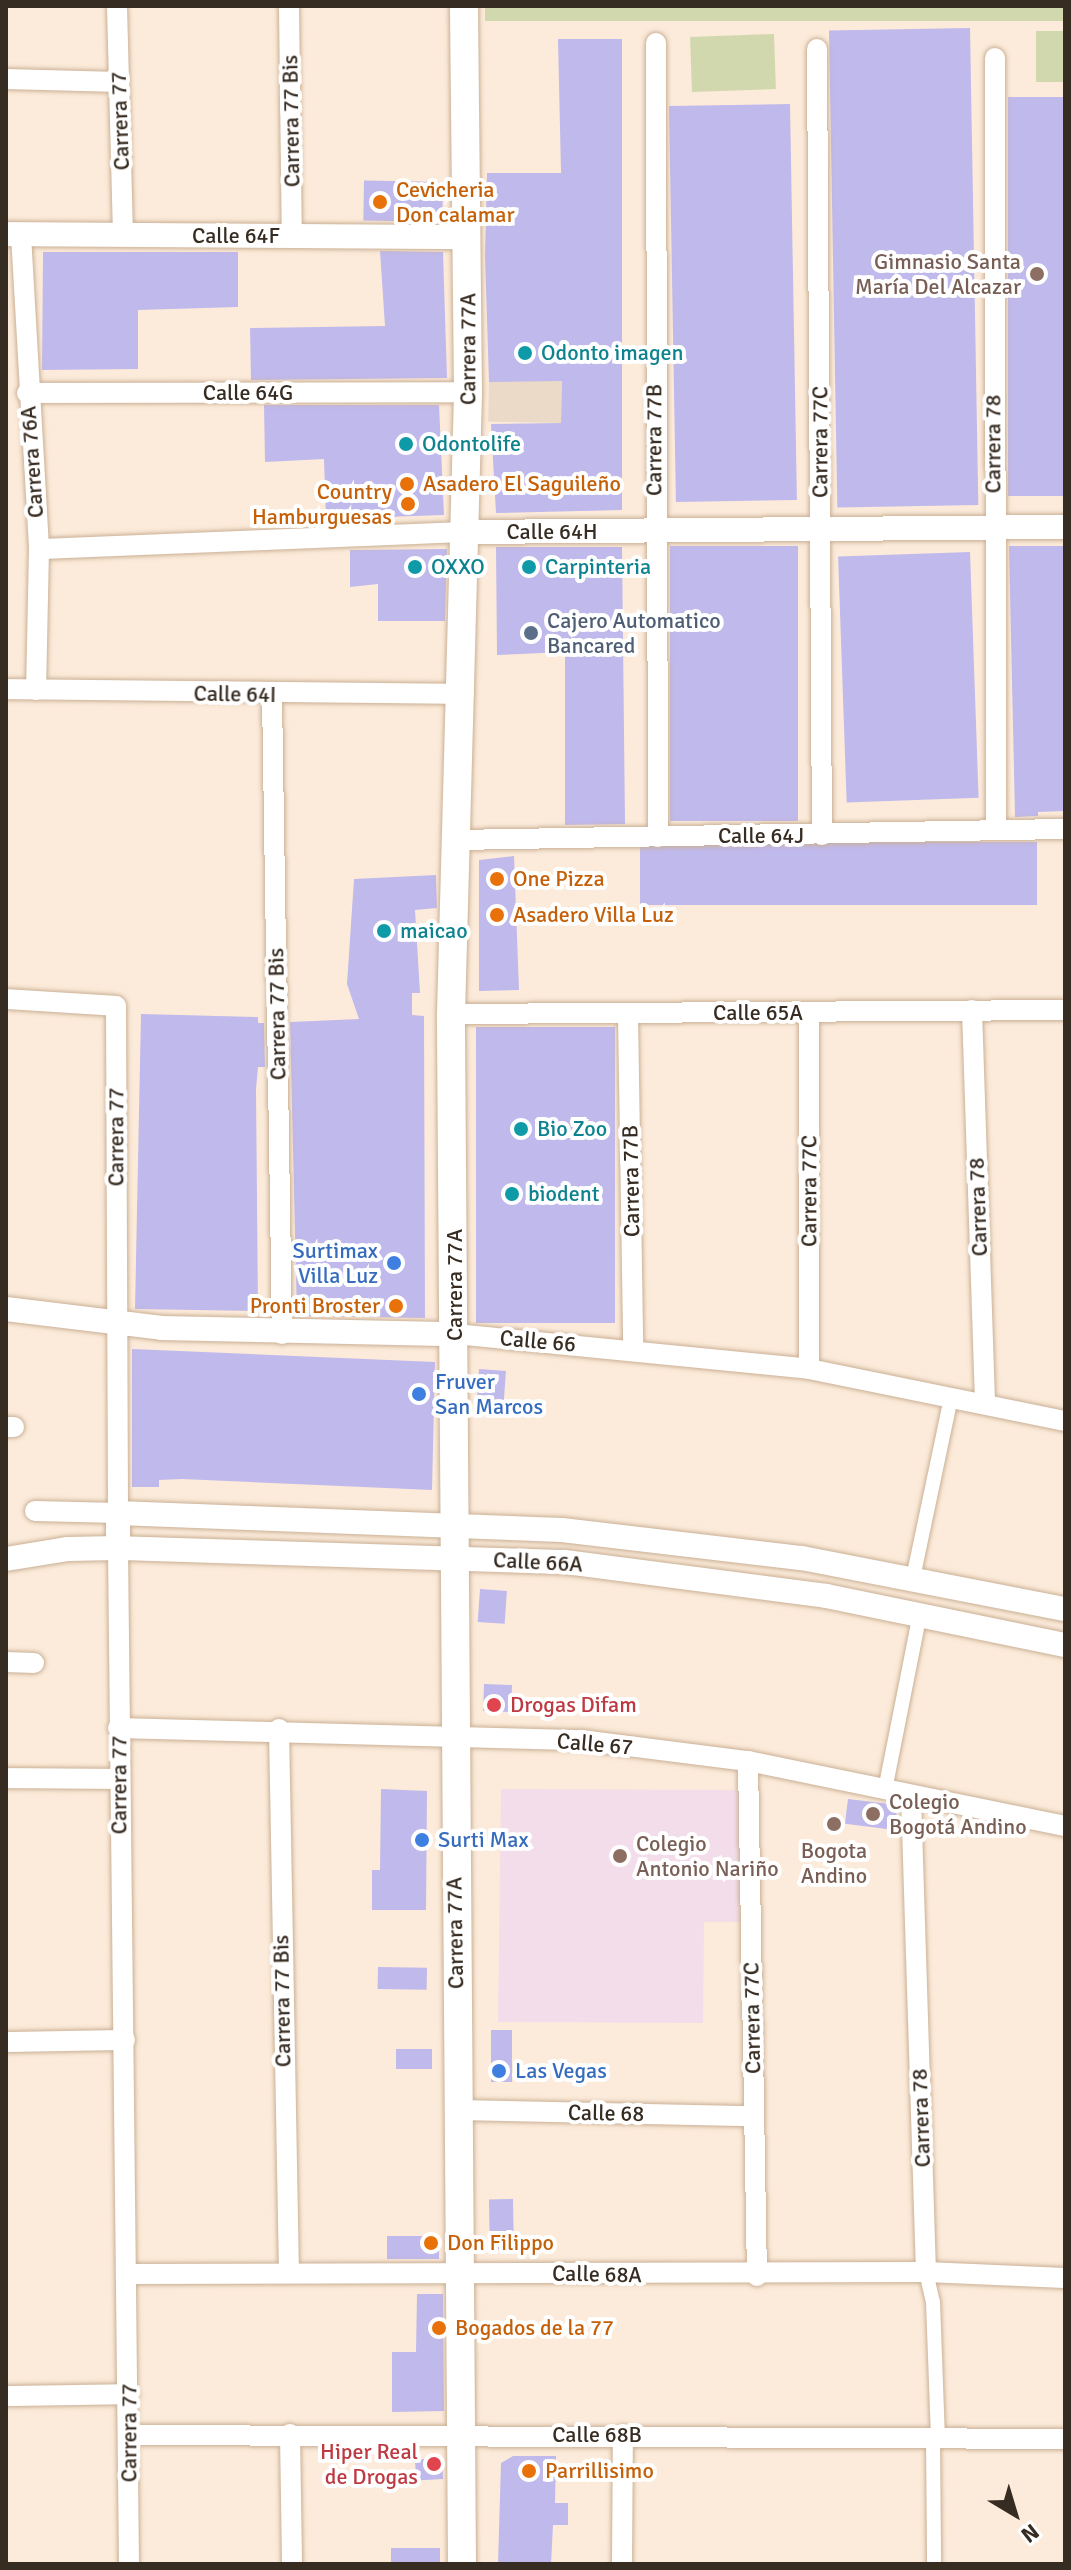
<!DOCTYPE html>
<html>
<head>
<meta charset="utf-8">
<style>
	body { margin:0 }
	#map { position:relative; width:1071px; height:2570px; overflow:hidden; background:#fcebda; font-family:Signika,sans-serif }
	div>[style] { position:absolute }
	.commercial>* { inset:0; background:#ebdac8; transform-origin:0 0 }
	.education>* { inset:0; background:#f3ddea }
	.green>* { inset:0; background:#d2d8ad; transform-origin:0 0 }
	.building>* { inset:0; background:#c0b9eb; transform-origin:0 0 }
	.roads { filter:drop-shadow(0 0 2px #cab095) drop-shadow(0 0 2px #cab095) }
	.pedestrian>* { height:14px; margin:-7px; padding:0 7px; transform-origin:7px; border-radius:7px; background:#fff }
	.minor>* { height:20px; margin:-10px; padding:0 10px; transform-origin:10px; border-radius:10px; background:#fff }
	.tertiary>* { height:24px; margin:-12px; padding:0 12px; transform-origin:12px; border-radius:12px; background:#fff }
	.secondary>* { height:28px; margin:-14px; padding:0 14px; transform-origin:14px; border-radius:14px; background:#fff }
	.dots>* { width:22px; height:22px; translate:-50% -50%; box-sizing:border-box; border:4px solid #fff; border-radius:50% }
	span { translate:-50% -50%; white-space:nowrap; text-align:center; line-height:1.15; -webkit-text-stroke:8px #fff; paint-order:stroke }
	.street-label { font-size:22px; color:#372c22 }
	.food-label { font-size:22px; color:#c56008 }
	.left { translate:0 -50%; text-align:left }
	.right { translate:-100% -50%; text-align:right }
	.education-label { font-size:22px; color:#785e54 }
	.culture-label { font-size:22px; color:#0d838f }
	.service-label { font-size:22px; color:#4e5e75 }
	.shop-label { font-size:22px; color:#366cbe }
	.health-label { font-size:22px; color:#be3a42 }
	.frame { position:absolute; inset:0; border:8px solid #372c22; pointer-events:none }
	.north { position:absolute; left:975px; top:2474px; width:80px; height:80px; -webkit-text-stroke:6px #fff; paint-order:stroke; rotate:142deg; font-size:22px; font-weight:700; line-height:32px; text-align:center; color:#372c22 }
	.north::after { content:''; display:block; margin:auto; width:28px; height:36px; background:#372c22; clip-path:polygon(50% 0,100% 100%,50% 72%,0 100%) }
</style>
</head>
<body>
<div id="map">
	<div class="commercial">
		<i style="left:562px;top:381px;width:42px;height:73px;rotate:91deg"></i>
	</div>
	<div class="education">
		<i style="clip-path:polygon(501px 1789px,741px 1790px,740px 1922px,704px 1922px,703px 2023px,498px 2022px)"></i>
	</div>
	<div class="green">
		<i style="left:485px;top:6px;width:580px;height:15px"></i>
		<i style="left:1065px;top:31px;width:51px;height:29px;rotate:90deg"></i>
		<i style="left:774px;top:34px;width:55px;height:84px;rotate:88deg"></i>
	</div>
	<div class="building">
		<i style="left:970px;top:28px;width:477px;height:141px;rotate:89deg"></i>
		<i style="clip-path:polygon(558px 39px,622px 39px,622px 510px,496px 513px,491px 424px,561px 423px,562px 381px,489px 382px,485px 257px,487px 173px,561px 173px)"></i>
		<i style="left:1065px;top:97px;width:399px;height:57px;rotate:90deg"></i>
		<i style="left:790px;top:104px;width:396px;height:121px;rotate:89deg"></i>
		<i style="left:443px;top:182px;width:40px;height:79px;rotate:91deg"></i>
		<i style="clip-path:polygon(380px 251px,443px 252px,447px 378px,251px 380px,250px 328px,385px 326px)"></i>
		<i style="clip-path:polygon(43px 252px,238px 252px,238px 307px,138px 310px,138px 369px,42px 370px)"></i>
		<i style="clip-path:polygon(264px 405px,439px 405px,444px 515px,326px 519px,324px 459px,265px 462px)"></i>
		<i style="left:798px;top:546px;width:275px;height:128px;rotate:90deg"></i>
		<i style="clip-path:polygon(1009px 546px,1065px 546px,1065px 811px,1038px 812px,1038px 816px,1015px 817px)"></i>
		<i style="clip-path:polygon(496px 547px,622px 547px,625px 824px,565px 825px,565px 652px,497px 655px)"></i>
		<i style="clip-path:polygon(447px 549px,445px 621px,378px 621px,378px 584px,350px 587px,350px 550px)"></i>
		<i style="left:970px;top:552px;width:246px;height:132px;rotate:88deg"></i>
		<i style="left:1037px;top:842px;width:63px;height:397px;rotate:90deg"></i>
		<i style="clip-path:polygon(514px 856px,519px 990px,479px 991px,479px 860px)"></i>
		<i style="clip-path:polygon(436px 875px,437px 908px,415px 910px,420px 993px,412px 993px,412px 1015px,424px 1016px,425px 1318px,297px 1316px,290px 1022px,359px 1019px,347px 984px,354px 879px)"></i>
		<i style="clip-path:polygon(141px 1014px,258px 1017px,258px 1023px,264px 1023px,265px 1067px,258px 1067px,256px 1089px,258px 1311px,135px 1309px)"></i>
		<i style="left:476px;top:1027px;width:139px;height:296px"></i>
		<i style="clip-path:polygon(132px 1349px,435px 1362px,432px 1490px,182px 1479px,159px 1480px,159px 1487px,132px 1487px)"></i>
		<i style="left:479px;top:1369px;width:27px;height:33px;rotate:4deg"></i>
		<i style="left:480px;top:1589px;width:27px;height:33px;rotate:4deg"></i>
		<i style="left:484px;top:1684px;width:28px;height:27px;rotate:2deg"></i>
		<i style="clip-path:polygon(381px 1789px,427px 1791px,426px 1910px,372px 1910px,372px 1870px,380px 1870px)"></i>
		<i style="left:848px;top:1799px;width:50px;height:25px;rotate:7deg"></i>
		<i style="left:378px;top:1967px;width:49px;height:22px;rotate:1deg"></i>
		<i style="left:491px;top:2030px;width:21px;height:52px"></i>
		<i style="left:396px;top:2049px;width:36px;height:20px"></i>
		<i style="left:513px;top:2199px;width:50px;height:24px;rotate:89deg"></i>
		<i style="left:439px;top:2236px;width:23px;height:52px;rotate:90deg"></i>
		<i style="clip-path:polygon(417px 2294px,443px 2294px,444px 2411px,392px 2412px,392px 2352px,416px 2352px)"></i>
		<i style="clip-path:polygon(513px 2456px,556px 2456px,555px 2503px,568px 2503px,568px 2525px,553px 2525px,551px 2564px,498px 2564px,501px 2463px)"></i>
		<i style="left:442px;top:2458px;width:21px;height:27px;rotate:87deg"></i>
		<i style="left:391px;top:2548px;width:49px;height:16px"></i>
	</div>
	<div class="roads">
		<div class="pedestrian">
			<i style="left:913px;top:1578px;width:185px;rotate:-78.1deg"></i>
			<i style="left:885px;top:1790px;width:180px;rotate:-78.8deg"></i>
			<i style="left:926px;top:2272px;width:31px;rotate:77deg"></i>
			<i style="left:933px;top:2302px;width:137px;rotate:87.9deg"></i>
			<i style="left:933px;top:2438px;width:126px;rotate:89.5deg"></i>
		</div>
		<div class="minor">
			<i style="left:117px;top:6px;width:230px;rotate:88.5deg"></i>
			<i style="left:289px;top:6px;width:230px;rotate:89.3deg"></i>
			<i style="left:656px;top:43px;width:794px;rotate:89.86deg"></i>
			<i style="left:817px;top:49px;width:786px;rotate:89.64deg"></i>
			<i style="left:995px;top:58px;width:772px;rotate:89.93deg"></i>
			<i style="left:6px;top:79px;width:113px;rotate:1.5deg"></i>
			<i style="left:21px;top:235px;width:315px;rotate:86.7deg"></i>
			<i style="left:39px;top:549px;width:141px;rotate:91.2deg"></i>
			<i style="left:27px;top:393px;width:441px;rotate:-0.1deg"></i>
			<i style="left:39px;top:549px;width:427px;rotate:-2.3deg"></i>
			<i style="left:6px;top:689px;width:458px;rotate:0.6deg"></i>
			<i style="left:272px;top:695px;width:639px;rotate:89.1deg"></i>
			<i style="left:457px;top:840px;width:608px;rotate:-1.04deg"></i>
			<i style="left:6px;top:999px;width:110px;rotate:3.6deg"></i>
			<i style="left:116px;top:1006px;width:507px;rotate:89.77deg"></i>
			<i style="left:118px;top:1513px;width:83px;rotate:-178.6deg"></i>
			<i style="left:972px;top:1010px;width:394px;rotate:88.1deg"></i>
			<i style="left:451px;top:1014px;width:614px;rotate:-0.37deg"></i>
			<i style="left:628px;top:1014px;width:335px;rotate:89.1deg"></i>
			<i style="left:455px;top:1334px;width:356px;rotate:5.6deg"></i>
			<i style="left:809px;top:1369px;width:261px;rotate:11.5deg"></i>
			<i style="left:809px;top:1369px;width:357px;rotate:-90deg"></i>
			<i style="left:6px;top:1427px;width:8px"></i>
			<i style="left:118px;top:1548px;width:1016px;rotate:89.38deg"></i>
			<i style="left:6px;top:1662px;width:28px;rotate:2deg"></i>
			<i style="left:118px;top:1728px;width:463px;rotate:1.5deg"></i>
			<i style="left:581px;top:1740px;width:168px;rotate:7.2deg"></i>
			<i style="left:748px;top:1761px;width:324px;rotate:11.6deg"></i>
			<i style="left:279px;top:1729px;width:544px;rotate:88.95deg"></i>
			<i style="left:748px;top:1761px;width:515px;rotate:89deg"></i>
			<i style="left:6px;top:1778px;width:111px;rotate:0.5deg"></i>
			<i style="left:911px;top:1796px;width:476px;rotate:88.2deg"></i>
			<i style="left:6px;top:2042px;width:119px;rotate:-1deg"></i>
			<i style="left:457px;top:2110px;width:297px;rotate:1.2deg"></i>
			<i style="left:130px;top:2274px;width:796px;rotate:-0.14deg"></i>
			<i style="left:926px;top:2272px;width:139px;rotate:2.5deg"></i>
			<i style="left:6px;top:2396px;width:123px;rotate:-0.9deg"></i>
			<i style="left:290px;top:2434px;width:130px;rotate:89.1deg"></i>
			<i style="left:129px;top:2435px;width:936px;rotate:0.24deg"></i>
			<i style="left:622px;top:2564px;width:129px;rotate:-89.6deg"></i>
		</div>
		<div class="tertiary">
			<i style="left:6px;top:234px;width:461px;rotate:0.4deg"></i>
			<i style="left:466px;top:532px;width:599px;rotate:-0.48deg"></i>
			<i style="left:6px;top:1309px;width:157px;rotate:6.9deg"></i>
			<i style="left:162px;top:1328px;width:293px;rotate:1.2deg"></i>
			<i style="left:118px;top:1548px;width:35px;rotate:-90deg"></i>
			<i style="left:118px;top:1513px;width:444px;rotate:2.2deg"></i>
			<i style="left:562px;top:1530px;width:242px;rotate:6.7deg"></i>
			<i style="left:802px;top:1558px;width:268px;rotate:11deg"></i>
			<i style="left:6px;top:1559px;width:63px;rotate:-9.2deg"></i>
			<i style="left:68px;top:1549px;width:50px;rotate:-1.1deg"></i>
			<i style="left:118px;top:1548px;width:447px;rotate:1.8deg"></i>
			<i style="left:565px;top:1562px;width:263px;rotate:7.4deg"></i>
			<i style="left:826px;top:1596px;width:244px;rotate:11.6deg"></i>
		</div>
		<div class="secondary">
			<i style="left:462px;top:2564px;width:1550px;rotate:-90.41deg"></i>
			<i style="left:451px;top:1014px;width:622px;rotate:-88.43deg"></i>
			<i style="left:468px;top:392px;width:386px;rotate:-90.6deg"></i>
		</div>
	</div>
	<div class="dots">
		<i style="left:380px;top:202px;background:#e8710a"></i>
		<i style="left:1037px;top:274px;background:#8d6e63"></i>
		<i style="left:525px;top:353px;background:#0f9aa8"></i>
		<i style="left:406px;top:444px;background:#0f9aa8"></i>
		<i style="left:407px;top:484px;background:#e8710a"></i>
		<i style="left:408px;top:504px;background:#e8710a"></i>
		<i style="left:415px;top:567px;background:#0f9aa8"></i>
		<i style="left:529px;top:567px;background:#0f9aa8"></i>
		<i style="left:531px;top:633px;background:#5c6f8a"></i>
		<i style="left:497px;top:879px;background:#e8710a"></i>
		<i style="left:497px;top:915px;background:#e8710a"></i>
		<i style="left:384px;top:931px;background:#0f9aa8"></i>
		<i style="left:521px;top:1129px;background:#0f9aa8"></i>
		<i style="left:512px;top:1194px;background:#0f9aa8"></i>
		<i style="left:394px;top:1263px;background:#3f7fe0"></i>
		<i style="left:396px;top:1306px;background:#e8710a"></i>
		<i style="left:419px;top:1394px;background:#3f7fe0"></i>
		<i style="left:494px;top:1705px;background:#e0444e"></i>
		<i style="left:873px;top:1814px;background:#8d6e63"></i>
		<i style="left:834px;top:1824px;background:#8d6e63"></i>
		<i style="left:422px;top:1840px;background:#3f7fe0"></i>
		<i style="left:620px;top:1856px;background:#8d6e63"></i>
		<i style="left:499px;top:2071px;background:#3f7fe0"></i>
		<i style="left:431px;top:2243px;background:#e8710a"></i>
		<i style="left:439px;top:2328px;background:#e8710a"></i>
		<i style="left:434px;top:2464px;background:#e0444e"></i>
		<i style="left:529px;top:2471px;background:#e8710a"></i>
	</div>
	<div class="street-label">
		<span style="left:120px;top:121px;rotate:-92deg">Carrera 77</span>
		<span style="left:291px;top:121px;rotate:-91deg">Carrera 77 Bis</span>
		<span style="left:236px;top:236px">Calle 64F</span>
		<span style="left:468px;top:349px;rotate:-90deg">Carrera 77A</span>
		<span style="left:248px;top:393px">Calle 64G</span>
		<span style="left:654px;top:440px;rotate:-90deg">Carrera 77B</span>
		<span style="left:820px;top:442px;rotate:-90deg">Carrera 77C</span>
		<span style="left:993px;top:444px;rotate:-90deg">Carrera 78</span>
		<span style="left:32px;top:462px;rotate:-94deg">Carrera 76A</span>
		<span style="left:552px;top:532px">Calle 64H</span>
		<span style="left:235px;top:694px;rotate:1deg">Calle 64I</span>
		<span style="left:761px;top:836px">Calle 64J</span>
		<span style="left:758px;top:1013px">Calle 65A</span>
		<span style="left:277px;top:1014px;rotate:-91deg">Carrera 77 Bis</span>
		<span style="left:116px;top:1137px;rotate:-90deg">Carrera 77</span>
		<span style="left:631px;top:1181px;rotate:-91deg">Carrera 77B</span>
		<span style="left:809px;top:1191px;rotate:-90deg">Carrera 77C</span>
		<span style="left:978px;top:1207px;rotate:-92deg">Carrera 78</span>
		<span style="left:455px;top:1285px;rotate:-90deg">Carrera 77A</span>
		<span style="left:538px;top:1341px;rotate:5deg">Calle 66</span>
		<span style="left:538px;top:1562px;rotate:3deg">Calle 66A</span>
		<span style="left:595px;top:1744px;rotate:5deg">Calle 67</span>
		<span style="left:119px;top:1785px;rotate:-90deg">Carrera 77</span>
		<span style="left:455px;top:1933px;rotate:-91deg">Carrera 77A</span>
		<span style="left:282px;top:2001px;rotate:-91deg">Carrera 77 Bis</span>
		<span style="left:752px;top:2018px;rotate:-91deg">Carrera 77C</span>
		<span style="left:606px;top:2113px;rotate:1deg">Calle 68</span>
		<span style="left:921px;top:2118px;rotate:-92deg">Carrera 78</span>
		<span style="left:597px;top:2274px;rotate:1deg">Calle 68A</span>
		<span style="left:129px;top:2433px;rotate:-90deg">Carrera 77</span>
		<span style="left:597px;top:2435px">Calle 68B</span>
	</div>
	<div class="food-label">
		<span class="left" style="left:396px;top:202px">Cevicheria<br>Don calamar</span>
		<span class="left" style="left:423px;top:484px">Asadero El Saguileño</span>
		<span class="right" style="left:392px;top:504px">Country<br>Hamburguesas</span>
		<span class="left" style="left:513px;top:879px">One Pizza</span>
		<span class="left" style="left:513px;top:915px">Asadero Villa Luz</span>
		<span class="right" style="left:380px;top:1306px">Pronti Broster</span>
		<span class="left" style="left:447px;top:2243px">Don Filippo</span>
		<span class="left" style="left:455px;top:2328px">Bogados de la 77</span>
		<span class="left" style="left:545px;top:2471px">Parrillisimo</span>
	</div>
	<div class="education-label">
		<span class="right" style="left:1021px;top:274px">Gimnasio Santa<br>María Del Alcazar</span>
		<span class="left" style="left:889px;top:1814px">Colegio<br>Bogotá Andino</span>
		<span class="left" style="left:636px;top:1856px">Colegio<br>Antonio Nariño</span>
		<span style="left:834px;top:1863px">Bogota<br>Andino</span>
	</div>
	<div class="culture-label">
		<span class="left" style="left:541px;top:353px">Odonto imagen</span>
		<span class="left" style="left:422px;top:444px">Odontolife</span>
		<span class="left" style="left:431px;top:567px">OXXO</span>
		<span class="left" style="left:545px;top:567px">Carpinteria</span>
		<span class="left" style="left:400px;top:931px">maicao</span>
		<span class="left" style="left:537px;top:1129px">Bio Zoo</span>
		<span class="left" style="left:528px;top:1194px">biodent</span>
	</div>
	<div class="service-label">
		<span class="left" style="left:547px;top:633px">Cajero Automatico<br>Bancared</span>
	</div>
	<div class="shop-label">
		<span class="right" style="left:378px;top:1263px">Surtimax<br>Villa Luz</span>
		<span class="left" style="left:435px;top:1394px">Fruver<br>San Marcos</span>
		<span class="left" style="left:438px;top:1840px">Surti Max</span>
		<span class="left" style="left:515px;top:2071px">Las Vegas</span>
	</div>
	<div class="health-label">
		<span class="left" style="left:510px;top:1705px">Drogas Difam</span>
		<span class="right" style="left:418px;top:2464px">Hiper Real<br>de Drogas</span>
	</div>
	<div class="frame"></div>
	<div class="north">N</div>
</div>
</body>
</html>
